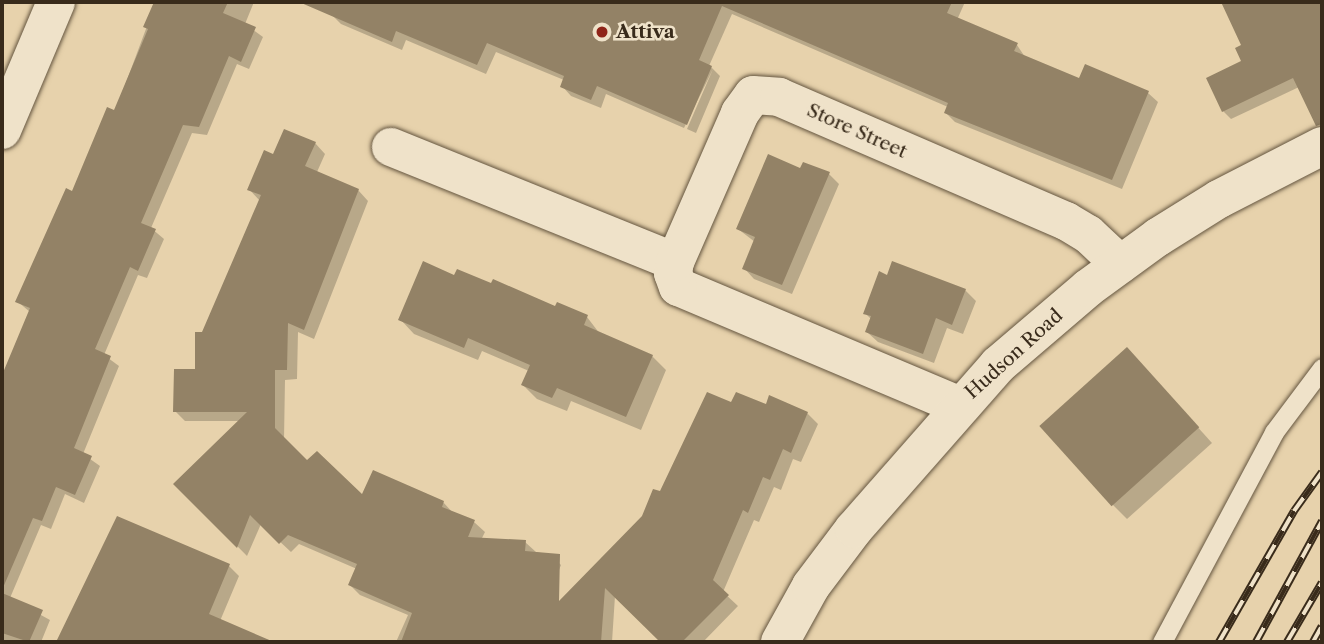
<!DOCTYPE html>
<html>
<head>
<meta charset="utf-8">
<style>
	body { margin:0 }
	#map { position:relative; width:1324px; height:644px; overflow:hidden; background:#e7d2ac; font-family:"Libre Caslon Text",serif }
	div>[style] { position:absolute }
	.shadow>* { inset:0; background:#0003 }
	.building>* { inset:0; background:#938266; transform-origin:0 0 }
	.roads { filter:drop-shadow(0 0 2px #64553f) drop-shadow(0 0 2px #64553f) }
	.lane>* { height:19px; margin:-9.5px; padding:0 9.5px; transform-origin:9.5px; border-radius:9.5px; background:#efe2c9 }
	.street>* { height:38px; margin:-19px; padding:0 19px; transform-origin:19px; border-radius:19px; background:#efe2c9 }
	.secondary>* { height:38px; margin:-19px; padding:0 19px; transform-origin:19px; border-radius:19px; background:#efe2c9 }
	.rail>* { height:8px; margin-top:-4px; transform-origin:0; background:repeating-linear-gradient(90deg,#efe2c9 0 16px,#392b1b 0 32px); box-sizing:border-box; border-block:2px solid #392b1b }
	.dots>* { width:19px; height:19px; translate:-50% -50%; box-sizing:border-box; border:4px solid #efe2c9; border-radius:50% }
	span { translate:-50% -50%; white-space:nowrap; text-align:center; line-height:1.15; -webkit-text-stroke:5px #efe2c9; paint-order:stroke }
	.poi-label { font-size:19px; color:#392b1b; font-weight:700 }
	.left { translate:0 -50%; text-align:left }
	.street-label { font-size:19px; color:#392b1b }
	.frame { position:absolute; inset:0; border:4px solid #392b1b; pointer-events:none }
</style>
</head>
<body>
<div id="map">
	<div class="shadow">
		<i style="clip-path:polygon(156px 2px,254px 2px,245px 24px,263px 37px,249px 69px,237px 64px,207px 135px,192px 133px,151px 228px,164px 239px,147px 278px,138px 275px,104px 355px,119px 366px,83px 454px,100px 466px,84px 503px,65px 494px,51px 529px,41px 525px,10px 598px,50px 620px,41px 642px,2px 642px,2px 380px,30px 312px,17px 301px,115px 112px)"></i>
		<i style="clip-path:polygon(337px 2px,965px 2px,957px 20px,1017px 45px,1025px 57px,1080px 80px,1086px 67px,1148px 93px,1158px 102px,1122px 189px,955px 122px,946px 113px,948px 107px,732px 14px,709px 66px,711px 67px,720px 76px,696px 133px,687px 129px,713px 69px,684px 128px,606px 94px,601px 108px,571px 96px,562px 86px,564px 80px,496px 52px,486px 74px,406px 40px,402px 50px,341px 24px,332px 15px)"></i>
		<i style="clip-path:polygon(1223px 2px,1322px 2px,1322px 99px,1312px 104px,1299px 87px,1231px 119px,1223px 111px,1244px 62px,1244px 46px)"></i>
		<i style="clip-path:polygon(315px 143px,325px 154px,317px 172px,358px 190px,368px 201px,314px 339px,298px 332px,297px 379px,285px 380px,284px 440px,307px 462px,363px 497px,443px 502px,454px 514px,474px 522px,485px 532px,481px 540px,525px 542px,536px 552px,551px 555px,561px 565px,529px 642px,396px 642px,408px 615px,360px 595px,350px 585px,357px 569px,299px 544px,291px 552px,261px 524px,247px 556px,176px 484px,240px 421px,185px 421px,175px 411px,197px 371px,203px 334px,260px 201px,249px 189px,274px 156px)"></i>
		<i style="clip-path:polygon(801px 170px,829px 174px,839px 184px,792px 294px,754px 279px,744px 268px,755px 242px,738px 229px)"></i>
		<i style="clip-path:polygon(455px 277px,587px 317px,600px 334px,652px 356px,666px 370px,641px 430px,571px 401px,567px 411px,537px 399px,523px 385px,529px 371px,482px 351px,478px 360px,414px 334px,400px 319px)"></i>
		<i style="clip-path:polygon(888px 277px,965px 290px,976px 301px,963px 334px,947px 328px,934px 363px,878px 342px,867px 332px,872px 320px,865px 313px)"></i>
		<i style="clip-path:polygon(1141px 364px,1212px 443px,1127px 519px,1112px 504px)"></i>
		<i style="clip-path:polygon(732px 405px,807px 413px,818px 424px,801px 462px,793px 459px,781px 490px,774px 487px,759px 522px,754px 520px,723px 592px,738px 606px,703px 642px,662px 642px,615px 596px,612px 642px,557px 642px,559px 603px,643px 517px)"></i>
		<i style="clip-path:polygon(229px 566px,239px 576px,220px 621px,273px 642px,59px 641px)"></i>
	</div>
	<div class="building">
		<i style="clip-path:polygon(154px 2px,228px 2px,223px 13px,256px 27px,241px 62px,229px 56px,199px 127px,183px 125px,141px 223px,156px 229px,138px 271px,130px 267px,95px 349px,111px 356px,74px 448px,92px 456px,75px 495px,56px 487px,42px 521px,33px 518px,2px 590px,2px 375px,30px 308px,15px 302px,66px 188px,72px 191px,107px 107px,114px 110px,148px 29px,143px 27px)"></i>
		<i style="clip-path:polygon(299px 2px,952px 2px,947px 13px,1018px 43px,1014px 51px,1079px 78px,1085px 64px,1149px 91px,1112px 180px,944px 113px,948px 103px,722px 6px,699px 60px,712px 66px,687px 125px,597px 86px,591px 100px,560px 87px,564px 76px,487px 43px,477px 65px,396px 31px,392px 42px)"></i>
		<i style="clip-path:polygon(1221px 2px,1322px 2px,1322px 124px,1316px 126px,1293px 78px,1222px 112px,1206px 78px,1241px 61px,1235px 48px,1241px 45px)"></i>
		<i style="clip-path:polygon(284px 129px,316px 142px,305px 166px,359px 189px,304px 330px,288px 323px,287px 370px,275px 370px,275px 428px,307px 460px,317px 451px,362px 494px,373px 470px,444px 501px,442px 507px,475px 520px,468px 537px,526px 540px,525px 551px,560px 554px,559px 601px,642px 516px,653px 489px,660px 491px,707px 392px,731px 402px,736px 392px,766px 404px,769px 395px,808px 412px,791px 453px,783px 449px,770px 480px,763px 477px,748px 513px,743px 510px,713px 580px,729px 595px,682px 642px,660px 642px,605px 588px,601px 642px,401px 642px,412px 613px,348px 585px,357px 564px,288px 535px,279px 544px,250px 515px,237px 548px,173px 484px,247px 412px,173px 412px,174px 369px,195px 369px,195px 332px,202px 332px,261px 195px,247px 190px,264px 150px,273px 154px)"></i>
		<i style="clip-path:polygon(768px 154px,800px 168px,803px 162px,830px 172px,782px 285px,742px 269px,755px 237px,736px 229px)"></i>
		<i style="clip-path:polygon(423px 261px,454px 275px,457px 269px,491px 283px,493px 279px,555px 306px,557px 302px,588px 315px,584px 325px,653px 355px,626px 417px,557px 388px,552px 398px,521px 385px,530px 365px,468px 338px,464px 348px,398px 320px)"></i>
		<i style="clip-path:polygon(892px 261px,966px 289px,952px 325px,936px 318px,923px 354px,865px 332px,871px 316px,863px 314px,879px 271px,887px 275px)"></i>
		<i style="left:1127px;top:347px;width:108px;height:118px;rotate:48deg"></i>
		<i style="clip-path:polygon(117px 516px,230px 564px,209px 614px,274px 642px,56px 642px)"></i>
		<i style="clip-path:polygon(2px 593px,43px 610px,29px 642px,2px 633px)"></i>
	</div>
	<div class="roads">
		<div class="lane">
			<i style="left:1162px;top:642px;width:238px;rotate:-61.9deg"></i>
			<i style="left:1274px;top:432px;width:80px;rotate:-53.1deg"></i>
		</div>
		<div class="street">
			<i style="left:2px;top:130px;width:139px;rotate:-67.1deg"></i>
			<i style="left:391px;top:147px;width:306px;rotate:22deg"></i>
			<i style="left:958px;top:405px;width:304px;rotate:-157.1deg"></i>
			<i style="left:678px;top:287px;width:15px;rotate:-110deg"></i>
			<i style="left:673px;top:273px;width:11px;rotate:-80deg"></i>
			<i style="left:675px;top:262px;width:163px;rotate:-66.4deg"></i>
			<i style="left:740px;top:113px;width:22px;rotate:-54deg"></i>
			<i style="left:753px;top:95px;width:26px;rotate:4deg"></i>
			<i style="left:779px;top:97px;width:313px;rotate:23.4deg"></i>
			<i style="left:1066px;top:221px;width:26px;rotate:31deg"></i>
			<i style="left:1088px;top:234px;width:44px;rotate:43.2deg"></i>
		</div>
		<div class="secondary">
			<i style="left:780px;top:642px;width:64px;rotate:-61deg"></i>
			<i style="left:811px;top:586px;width:71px;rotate:-53deg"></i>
			<i style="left:854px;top:529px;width:218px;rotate:-48.7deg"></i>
			<i style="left:998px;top:365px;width:118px;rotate:-40.5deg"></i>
			<i style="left:1088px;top:288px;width:87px;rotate:-36.1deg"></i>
			<i style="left:1158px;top:237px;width:72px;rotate:-31.9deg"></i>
			<i style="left:1219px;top:199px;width:116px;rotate:-27.2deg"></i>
		</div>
	</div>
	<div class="rail">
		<i style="left:1219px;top:642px;width:151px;rotate:-60.2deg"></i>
		<i style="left:1294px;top:511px;width:48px;rotate:-54.3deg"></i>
		<i style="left:1256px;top:642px;width:138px;rotate:-61.4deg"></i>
		<i style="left:1287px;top:642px;width:69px;rotate:-59.7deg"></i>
		<i style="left:1313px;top:642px;width:18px;rotate:-61deg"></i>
	</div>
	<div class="dots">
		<i style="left:602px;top:32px;background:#8f2418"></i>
	</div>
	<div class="poi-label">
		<span class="left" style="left:616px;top:32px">Attiva</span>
	</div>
	<div class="street-label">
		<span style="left:857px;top:131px;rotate:24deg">Store Street</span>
		<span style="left:1014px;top:354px;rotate:-42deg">Hudson Road</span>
	</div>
	<div class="frame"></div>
</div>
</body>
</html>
